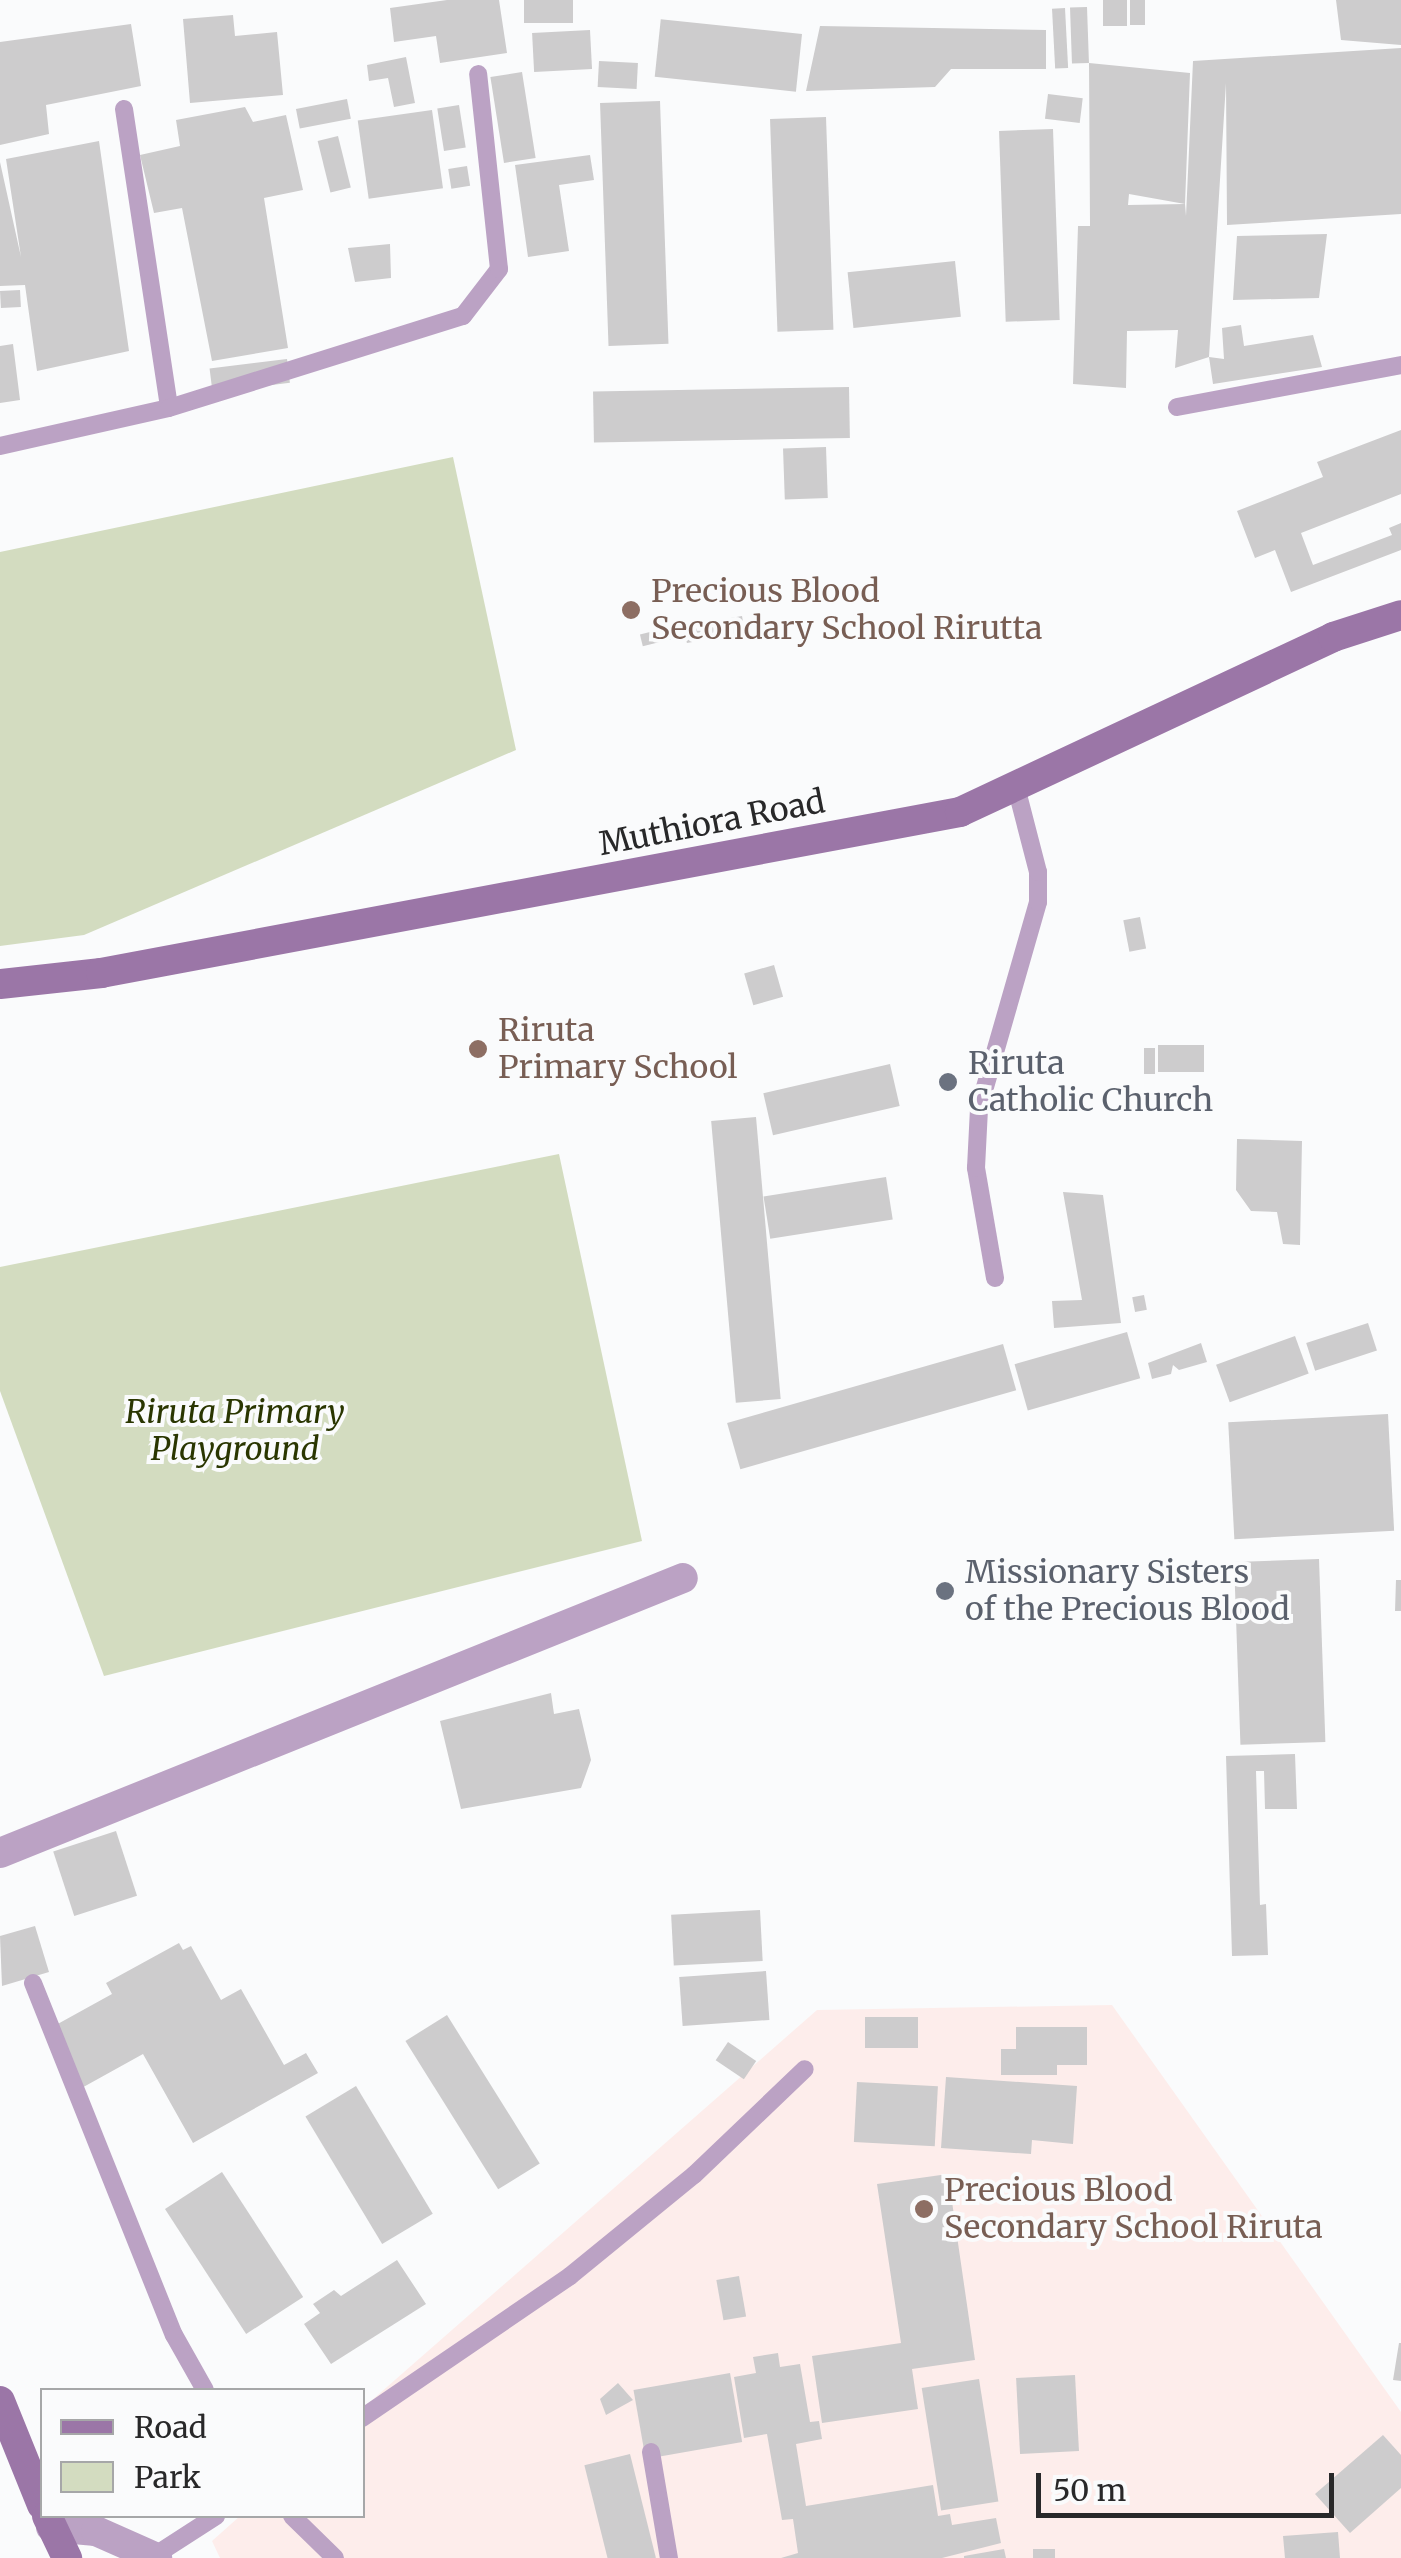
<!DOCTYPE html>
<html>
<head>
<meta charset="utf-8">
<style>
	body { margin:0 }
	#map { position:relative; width:1401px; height:2558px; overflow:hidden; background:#fafbfc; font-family:Merriweather,serif }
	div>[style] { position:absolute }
	.education>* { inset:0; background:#fdedeb }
	.green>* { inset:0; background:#d3dcc0 }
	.building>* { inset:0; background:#cdcccd; transform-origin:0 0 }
	.lane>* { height:18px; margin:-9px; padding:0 9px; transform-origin:9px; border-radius:9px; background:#bba2c4 }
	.street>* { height:30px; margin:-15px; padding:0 15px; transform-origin:15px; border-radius:15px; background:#bba2c4 }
	.secondary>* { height:30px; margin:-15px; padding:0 15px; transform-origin:15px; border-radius:15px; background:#9b76a7 }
	.dots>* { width:28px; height:28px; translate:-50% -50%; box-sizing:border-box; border:5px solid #fafbfc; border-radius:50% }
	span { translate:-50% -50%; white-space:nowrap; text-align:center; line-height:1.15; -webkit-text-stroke:8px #fafbfc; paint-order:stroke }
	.education-label { font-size:32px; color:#785e54 }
	.left { translate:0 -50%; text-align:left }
	.street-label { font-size:32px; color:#282829 }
	.worship-label { font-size:32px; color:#5b616d }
	.park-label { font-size:32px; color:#2a3601; font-style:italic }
	.legend { position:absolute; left:40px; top:2388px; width:325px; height:130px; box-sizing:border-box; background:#fafbfc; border:2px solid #a6a7a8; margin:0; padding:12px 18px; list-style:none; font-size:30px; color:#282829 }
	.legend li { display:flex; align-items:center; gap:20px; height:50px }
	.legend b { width:50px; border:2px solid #a6a7a8 }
	.scale { position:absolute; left:1036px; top:2473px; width:298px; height:45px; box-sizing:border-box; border:5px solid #282829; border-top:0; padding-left:12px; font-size:30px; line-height:35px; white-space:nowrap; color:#282829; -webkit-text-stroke:8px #fafbfc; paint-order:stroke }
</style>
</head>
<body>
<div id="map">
	<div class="education">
		<i style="clip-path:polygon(1112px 2005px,1401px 2412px,1401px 2558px,220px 2558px,212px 2541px,240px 2516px,362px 2516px,363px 2408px,817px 2010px)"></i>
	</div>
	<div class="green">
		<i style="clip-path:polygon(453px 457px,516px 750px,84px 935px,0 946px,0 552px)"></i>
		<i style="clip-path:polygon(559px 1154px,642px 1541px,104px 1676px,0 1391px,0 1267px)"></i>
	</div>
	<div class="building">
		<i style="clip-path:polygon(447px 0,499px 0,507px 53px,440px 63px,436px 36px,394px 42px,390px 8px)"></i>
		<i style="left:524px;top:0;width:49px;height:23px"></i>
		<i style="left:1103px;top:0;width:24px;height:26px"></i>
		<i style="left:1130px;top:0;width:15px;height:25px"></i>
		<i style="clip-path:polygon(1336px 0,1401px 0,1401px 45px,1341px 40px)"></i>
		<i style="left:1087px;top:7px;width:56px;height:17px;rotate:88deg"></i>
		<i style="left:1065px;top:8px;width:60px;height:13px;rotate:87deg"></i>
		<i style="clip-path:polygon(233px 15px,235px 36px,277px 32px,283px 95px,190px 103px,183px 19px)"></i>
		<i style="clip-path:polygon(131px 24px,141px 86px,46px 105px,49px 134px,0 145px,0 42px)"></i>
		<i style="clip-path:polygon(820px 26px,1046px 30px,1046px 69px,951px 69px,935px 87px,806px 91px)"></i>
		<i style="left:590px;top:30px;width:39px;height:58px;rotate:87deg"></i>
		<i style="left:802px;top:34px;width:58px;height:142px;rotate:96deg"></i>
		<i style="clip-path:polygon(1401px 48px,1401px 214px,1227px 225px,1226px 83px,1209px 357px,1224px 359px,1222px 328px,1241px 325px,1244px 346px,1313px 335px,1322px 367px,1213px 384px,1209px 357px,1175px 368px,1178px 330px,1127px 331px,1126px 388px,1073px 384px,1078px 226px,1090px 226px,1089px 63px,1190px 73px,1185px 204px,1129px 194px,1128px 205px,1185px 204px,1186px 216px,1193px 61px)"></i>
		<i style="clip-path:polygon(406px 57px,415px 103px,394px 107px,388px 78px,369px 81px,367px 65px)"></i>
		<i style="left:599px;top:61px;width:39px;height:26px;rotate:3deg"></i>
		<i style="left:522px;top:72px;width:87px;height:32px;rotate:81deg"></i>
		<i style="left:1048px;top:94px;width:35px;height:25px;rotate:7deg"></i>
		<i style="left:347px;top:99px;width:20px;height:52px;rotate:79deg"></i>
		<i style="left:660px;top:101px;width:243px;height:60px;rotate:88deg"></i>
		<i style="left:459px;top:105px;width:43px;height:22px;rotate:81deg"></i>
		<i style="clip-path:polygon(245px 107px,253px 122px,286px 115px,303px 190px,264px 198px,288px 348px,212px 361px,182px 208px,154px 213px,140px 155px,180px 146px,176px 120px)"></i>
		<i style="left:432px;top:110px;width:79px;height:75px;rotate:82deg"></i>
		<i style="left:826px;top:117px;width:213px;height:56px;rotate:88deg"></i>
		<i style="left:1053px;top:129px;width:191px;height:54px;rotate:88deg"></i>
		<i style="left:338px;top:136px;width:53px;height:21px;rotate:76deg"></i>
		<i style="clip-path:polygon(99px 141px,129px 351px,37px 371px,25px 285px,0 286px,0 162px,21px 257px,6px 159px)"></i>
		<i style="clip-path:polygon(590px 155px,594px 180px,559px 185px,569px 251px,528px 257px,515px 165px)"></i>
		<i style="left:467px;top:166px;width:20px;height:19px;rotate:81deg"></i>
		<i style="clip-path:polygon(1327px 234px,1319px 298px,1233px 300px,1237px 236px)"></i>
		<i style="clip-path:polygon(390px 244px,391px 278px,355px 282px,348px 248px)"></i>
		<i style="left:955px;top:261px;width:56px;height:108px;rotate:84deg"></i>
		<i style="left:20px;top:290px;width:17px;height:20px;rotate:87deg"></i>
		<i style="clip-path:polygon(13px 344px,20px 400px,0 403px,0 346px)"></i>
		<i style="left:287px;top:359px;width:24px;height:78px;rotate:83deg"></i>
		<i style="left:849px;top:387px;width:51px;height:256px;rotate:89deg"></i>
		<i style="clip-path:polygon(1401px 430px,1401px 494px,1301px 533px,1313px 565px,1392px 535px,1389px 528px,1401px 523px,1401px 550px,1291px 592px,1275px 550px,1255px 558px,1237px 511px,1323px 477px,1317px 462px)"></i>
		<i style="left:826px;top:447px;width:51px;height:43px;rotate:88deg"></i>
		<i style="left:742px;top:616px;width:17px;height:59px;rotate:80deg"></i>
		<i style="left:670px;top:627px;width:12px;height:31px;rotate:76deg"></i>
		<i style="left:1140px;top:917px;width:32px;height:17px;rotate:79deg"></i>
		<i style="left:774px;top:965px;width:33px;height:31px;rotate:74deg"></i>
		<i style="left:1204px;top:1045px;width:27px;height:46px;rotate:90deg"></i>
		<i style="left:1155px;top:1048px;width:26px;height:11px;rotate:90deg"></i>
		<i style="left:890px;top:1064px;width:43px;height:130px;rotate:77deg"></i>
		<i style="left:756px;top:1117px;width:283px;height:45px;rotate:85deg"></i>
		<i style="clip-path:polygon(1237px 1139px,1302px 1141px,1300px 1245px,1283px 1244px,1277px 1212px,1251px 1211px,1236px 1190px)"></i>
		<i style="left:886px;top:1177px;width:43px;height:124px;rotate:81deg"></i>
		<i style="clip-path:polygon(1063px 1192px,1103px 1195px,1121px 1323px,1054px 1328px,1052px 1301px,1082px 1300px)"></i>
		<i style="left:1144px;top:1295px;width:15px;height:12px;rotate:79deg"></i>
		<i style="left:1368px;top:1323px;width:29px;height:65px;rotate:72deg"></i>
		<i style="left:1127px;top:1332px;width:48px;height:117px;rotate:74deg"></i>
		<i style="left:1295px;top:1336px;width:40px;height:84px;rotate:70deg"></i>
		<i style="clip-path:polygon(1201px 1343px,1207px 1362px,1179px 1370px,1173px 1365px,1171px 1374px,1152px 1379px,1148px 1363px)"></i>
		<i style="left:1003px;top:1344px;width:48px;height:287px;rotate:74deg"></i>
		<i style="left:1388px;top:1414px;width:117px;height:160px;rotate:87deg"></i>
		<i style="left:1319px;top:1559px;width:183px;height:85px;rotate:88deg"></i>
		<i style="clip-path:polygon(1396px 1580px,1401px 1580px,1401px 1611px,1395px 1611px)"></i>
		<i style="clip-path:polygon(551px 1693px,554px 1714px,579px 1709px,591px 1760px,581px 1788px,461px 1809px,440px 1721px)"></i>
		<i style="clip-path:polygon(1295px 1754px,1297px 1809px,1265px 1809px,1264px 1771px,1256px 1771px,1260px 1905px,1266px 1904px,1268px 1955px,1232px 1956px,1226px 1756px)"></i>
		<i style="left:116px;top:1831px;width:68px;height:66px;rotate:72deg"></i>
		<i style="left:760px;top:1910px;width:51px;height:89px;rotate:87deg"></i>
		<i style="clip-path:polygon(35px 1926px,49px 1972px,2px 1986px,0 1936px)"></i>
		<i style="clip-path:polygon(179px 1943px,183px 1950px,191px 1946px,221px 2000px,241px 1989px,284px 2065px,306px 2053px,318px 2073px,193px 2143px,143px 2054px,78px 2090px,45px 2031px,112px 1994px,106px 1983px)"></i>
		<i style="left:766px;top:1971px;width:49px;height:87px;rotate:86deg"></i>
		<i style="left:447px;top:2015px;width:175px;height:49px;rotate:58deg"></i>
		<i style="left:865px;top:2017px;width:53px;height:31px"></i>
		<i style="clip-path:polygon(1016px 2027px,1087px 2027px,1087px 2065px,1057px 2065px,1057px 2075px,1001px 2075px,1001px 2049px,1016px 2049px)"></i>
		<i style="left:728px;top:2042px;width:34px;height:22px;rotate:34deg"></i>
		<i style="clip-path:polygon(946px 2077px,1077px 2086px,1073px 2144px,1032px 2140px,1031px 2154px,941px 2148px)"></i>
		<i style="left:857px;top:2082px;width:81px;height:60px;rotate:3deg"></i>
		<i style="left:356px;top:2086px;width:149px;height:59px;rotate:59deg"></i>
		<i style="left:222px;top:2172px;width:149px;height:68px;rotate:57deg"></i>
		<i style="clip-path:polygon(948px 2174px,975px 2360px,912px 2369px,918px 2409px,822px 2423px,812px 2356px,901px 2343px,877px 2184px)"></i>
		<i style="clip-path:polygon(397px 2260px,426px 2304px,331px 2364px,304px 2324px,320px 2313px,313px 2304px,334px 2290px,341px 2296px)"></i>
		<i style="left:739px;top:2276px;width:41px;height:23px;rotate:80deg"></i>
		<i style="clip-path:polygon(1399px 2343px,1401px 2343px,1401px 2381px,1393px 2380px)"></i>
		<i style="clip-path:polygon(778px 2353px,780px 2367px,800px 2364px,810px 2422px,819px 2421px,822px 2439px,796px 2444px,806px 2506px,933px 2485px,938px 2516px,950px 2514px,952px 2525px,996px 2518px,1001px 2543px,942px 2558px,781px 2558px,798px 2553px,793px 2519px,782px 2520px,767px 2434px,744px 2438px,734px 2377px,756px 2373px,753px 2357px)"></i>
		<i style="left:730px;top:2373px;width:70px;height:98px;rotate:80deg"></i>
		<i style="left:1075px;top:2375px;width:76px;height:59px;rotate:87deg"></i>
		<i style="left:979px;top:2379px;width:124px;height:58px;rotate:81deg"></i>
		<i style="clip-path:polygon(618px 2383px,633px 2400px,606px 2415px,600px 2399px)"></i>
		<i style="clip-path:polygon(1383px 2435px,1401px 2455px,1401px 2488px,1350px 2533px,1315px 2494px)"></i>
		<i style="left:630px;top:2454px;width:107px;height:47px;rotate:76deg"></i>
		<i style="clip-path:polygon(1338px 2532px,1340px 2558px,1285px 2558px,1283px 2536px)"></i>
		<i style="clip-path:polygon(1004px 2549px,1006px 2558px,964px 2558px,964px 2556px)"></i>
		<i style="left:1055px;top:2549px;width:9px;height:22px;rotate:90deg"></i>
	</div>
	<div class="lane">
		<i style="left:124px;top:109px;width:302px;rotate:81.4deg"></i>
		<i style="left:1177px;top:407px;width:228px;rotate:-10.6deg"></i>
		<i style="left:0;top:446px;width:173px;rotate:-12.7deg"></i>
		<i style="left:169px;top:408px;width:308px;rotate:-17.4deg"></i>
		<i style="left:463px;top:316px;width:59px;rotate:-52.5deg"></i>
		<i style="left:499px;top:269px;width:196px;rotate:-96.1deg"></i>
		<i style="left:995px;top:1278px;width:112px;rotate:-99.8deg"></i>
		<i style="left:976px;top:1168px;width:60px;rotate:-87.1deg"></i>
		<i style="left:979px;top:1108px;width:214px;rotate:-74deg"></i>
		<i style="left:1038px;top:902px;width:30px;rotate:-90deg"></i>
		<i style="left:1038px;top:872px;width:88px;rotate:-104.5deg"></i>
		<i style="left:33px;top:1983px;width:379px;rotate:68.2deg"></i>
		<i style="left:174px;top:2335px;width:63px;rotate:60.6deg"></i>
		<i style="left:362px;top:2418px;width:252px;rotate:-34.3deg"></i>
		<i style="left:570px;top:2276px;width:160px;rotate:-39.2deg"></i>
		<i style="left:694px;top:2175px;width:153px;rotate:-43.7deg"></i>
		<i style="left:651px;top:2452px;width:108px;rotate:80.4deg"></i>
		<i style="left:292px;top:2516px;width:60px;rotate:44.3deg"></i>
		<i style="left:154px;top:2556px;width:74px;rotate:-32.8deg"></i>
	</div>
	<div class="street">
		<i style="left:0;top:1853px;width:736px;rotate:-21.93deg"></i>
		<i style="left:51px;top:2527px;width:45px;rotate:5.1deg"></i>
		<i style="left:96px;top:2531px;width:67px;rotate:23.9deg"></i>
	</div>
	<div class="secondary">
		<i style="left:0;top:984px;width:102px;rotate:-6.2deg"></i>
		<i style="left:101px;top:973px;width:874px;rotate:-10.62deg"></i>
		<i style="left:960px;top:812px;width:412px;rotate:-25.1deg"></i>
		<i style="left:1333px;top:637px;width:71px;rotate:-17.9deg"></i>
		<i style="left:0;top:2401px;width:112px;rotate:68deg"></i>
		<i style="left:47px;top:2516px;width:47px;rotate:64.5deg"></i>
	</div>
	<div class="dots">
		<i style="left:631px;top:610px;background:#8d6e63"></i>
		<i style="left:478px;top:1049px;background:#8d6e63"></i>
		<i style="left:948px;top:1082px;background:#6b7280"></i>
		<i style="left:945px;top:1591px;background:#6b7280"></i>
		<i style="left:924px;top:2209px;background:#8d6e63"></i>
	</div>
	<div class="education-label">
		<span class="left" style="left:651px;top:610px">Precious Blood<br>Secondary School Rirutta</span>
		<span class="left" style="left:498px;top:1049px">Riruta<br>Primary School</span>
		<span class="left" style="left:944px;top:2209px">Precious Blood<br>Secondary School Riruta</span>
	</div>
	<div class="street-label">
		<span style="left:712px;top:823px;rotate:-11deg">Muthiora Road</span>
	</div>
	<div class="worship-label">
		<span class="left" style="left:968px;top:1082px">Riruta<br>Catholic Church</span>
		<span class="left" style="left:965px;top:1591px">Missionary Sisters<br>of the Precious Blood</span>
	</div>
	<div class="park-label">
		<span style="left:235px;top:1431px">Riruta Primary<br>Playground</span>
	</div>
	<ul class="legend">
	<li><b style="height:12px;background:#9b76a7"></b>Road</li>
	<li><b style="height:28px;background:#d3dcc0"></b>Park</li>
	</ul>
	<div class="scale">50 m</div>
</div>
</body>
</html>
